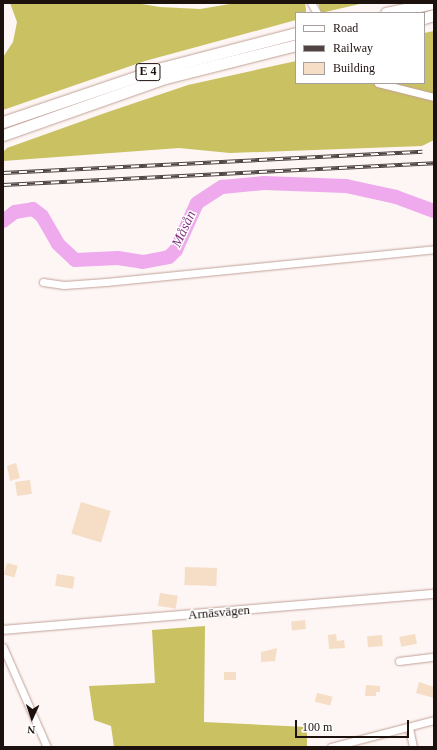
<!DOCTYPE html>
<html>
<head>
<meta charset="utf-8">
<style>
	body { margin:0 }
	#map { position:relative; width:437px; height:750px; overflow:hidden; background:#fdf6f4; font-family:Georgia,serif }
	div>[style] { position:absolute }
	.forest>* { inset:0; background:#cac162 }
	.river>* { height:14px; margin:-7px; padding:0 7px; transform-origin:7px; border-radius:7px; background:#eeaaed }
	.building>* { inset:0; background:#f5dec5; transform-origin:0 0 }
	.roads { filter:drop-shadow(0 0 1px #c2a097) drop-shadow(0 0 1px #c2a097) }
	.minor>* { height:7px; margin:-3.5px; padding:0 3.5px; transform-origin:3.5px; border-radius:3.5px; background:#fff }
	.tertiary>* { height:8px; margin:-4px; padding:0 4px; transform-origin:4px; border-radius:4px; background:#fff }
	.trunk>* { height:11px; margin:-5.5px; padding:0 5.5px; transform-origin:5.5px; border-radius:5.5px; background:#fff }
	.rail>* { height:4px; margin-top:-2px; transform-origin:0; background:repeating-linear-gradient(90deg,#fff 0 8px,#4f4442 0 16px); box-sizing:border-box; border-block:1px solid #4f4442 }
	span { translate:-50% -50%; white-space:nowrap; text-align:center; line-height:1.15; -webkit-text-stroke:3px #fff; paint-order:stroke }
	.shield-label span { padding:1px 3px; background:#fff; border:1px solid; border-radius:3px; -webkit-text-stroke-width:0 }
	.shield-label { font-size:12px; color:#1d110e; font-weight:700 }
	.street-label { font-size:13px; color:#1d110e }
	.water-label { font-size:14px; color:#7f3180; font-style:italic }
	.frame { position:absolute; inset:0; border:4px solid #1d110e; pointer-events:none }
	.legend { position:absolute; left:295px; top:12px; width:130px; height:72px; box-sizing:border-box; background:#fff; border:1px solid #a5a09f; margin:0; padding:5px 7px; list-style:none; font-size:12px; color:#1d110e }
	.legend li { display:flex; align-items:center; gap:8px; height:20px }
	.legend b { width:20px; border:1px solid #a5a09f }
	.north { position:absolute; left:12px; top:698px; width:40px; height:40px; -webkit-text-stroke:3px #fff; paint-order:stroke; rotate:183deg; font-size:11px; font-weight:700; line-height:16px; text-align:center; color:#1d110e }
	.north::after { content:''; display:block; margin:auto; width:14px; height:18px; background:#1d110e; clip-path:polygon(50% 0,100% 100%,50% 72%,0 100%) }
	.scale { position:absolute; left:295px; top:720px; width:114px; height:18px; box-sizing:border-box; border:2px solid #1d110e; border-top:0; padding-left:5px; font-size:12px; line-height:14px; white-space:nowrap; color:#1d110e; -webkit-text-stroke:3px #fff; paint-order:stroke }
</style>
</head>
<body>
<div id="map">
	<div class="forest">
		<i style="clip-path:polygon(10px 3px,136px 3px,160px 7px,200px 9px,236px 3px,305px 3px,306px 9px,306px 13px,296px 13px,296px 20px,145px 61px,3px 110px,3px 57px,13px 42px,17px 22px)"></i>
		<i style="clip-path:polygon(318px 3px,364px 3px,321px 13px)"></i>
		<i style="clip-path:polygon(434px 31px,434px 140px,422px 146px,230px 153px,179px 148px,3px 161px,3px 152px,7px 148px,105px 113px,188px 85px,296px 61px,296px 83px,424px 83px,424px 33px)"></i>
		<i style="clip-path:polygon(205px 626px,204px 722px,307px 727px,307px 747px,114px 747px,111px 726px,94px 720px,89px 686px,155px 683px,152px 630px)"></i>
	</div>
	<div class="river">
		<i style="left:3px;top:221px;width:15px;rotate:-37deg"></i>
		<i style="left:15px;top:212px;width:18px;rotate:-9deg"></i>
		<i style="left:33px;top:209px;width:11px;rotate:38deg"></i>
		<i style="left:42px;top:216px;width:32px;rotate:60deg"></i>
		<i style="left:58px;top:244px;width:23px;rotate:43deg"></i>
		<i style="left:75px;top:260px;width:43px;rotate:-2.7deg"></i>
		<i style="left:118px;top:258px;width:25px;rotate:9deg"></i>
		<i style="left:143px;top:262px;width:26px;rotate:-11deg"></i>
		<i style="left:169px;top:257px;width:10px;rotate:-45deg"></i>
		<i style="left:176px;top:250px;width:51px;rotate:-65.9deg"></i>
		<i style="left:197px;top:203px;width:30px;rotate:-33deg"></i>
		<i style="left:222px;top:187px;width:42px;rotate:-5.4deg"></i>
		<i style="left:264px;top:183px;width:82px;rotate:2.1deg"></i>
		<i style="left:346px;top:186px;width:51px;rotate:12.4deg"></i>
		<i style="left:396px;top:197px;width:40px;rotate:20.2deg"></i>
	</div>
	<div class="building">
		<i style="clip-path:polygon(16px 463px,20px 478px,10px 481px,7px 466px)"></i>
		<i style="left:30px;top:480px;width:14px;height:15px;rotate:82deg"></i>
		<i style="left:81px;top:502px;width:31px;height:33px;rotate:17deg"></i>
		<i style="left:7px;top:563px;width:11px;height:12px;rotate:15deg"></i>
		<i style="left:185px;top:567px;width:32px;height:18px;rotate:2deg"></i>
		<i style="left:57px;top:574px;width:18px;height:12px;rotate:9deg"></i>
		<i style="left:160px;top:593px;width:18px;height:13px;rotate:9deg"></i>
		<i style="left:305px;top:620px;width:9px;height:14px;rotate:84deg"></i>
		<i style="clip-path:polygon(336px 634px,337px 641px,344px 640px,345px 648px,329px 649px,328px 635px)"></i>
		<i style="left:415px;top:634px;width:10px;height:16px;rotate:79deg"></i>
		<i style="left:382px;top:635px;width:11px;height:15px;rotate:85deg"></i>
		<i style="clip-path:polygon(277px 648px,275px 661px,261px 662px,261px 652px)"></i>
		<i style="left:224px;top:672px;width:12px;height:8px"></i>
		<i style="clip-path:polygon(419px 682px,434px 687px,434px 698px,416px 693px)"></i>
		<i style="clip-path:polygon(366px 685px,380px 686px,380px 692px,376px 692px,376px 696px,365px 696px)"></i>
		<i style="left:317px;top:693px;width:16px;height:9px;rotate:14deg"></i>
	</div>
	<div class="roads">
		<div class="minor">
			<i style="left:311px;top:3px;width:12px;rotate:59deg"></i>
			<i style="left:378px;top:83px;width:58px;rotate:14deg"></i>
			<i style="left:43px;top:282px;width:21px;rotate:8deg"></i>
			<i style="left:64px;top:285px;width:42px;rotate:-4.1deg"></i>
			<i style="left:106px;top:282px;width:330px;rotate:-5.7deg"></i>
			<i style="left:3px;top:647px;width:109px;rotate:66.3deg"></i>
			<i style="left:399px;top:661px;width:35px;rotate:-7deg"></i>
			<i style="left:409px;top:728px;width:19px;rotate:78deg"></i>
			<i style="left:331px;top:747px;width:106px;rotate:-14.7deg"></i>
		</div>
		<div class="tertiary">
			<i style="left:3px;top:630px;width:433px;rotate:-4.8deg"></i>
		</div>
		<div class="trunk">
			<i style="left:386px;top:13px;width:48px;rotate:-12deg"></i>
			<i style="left:424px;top:18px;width:10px;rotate:-17deg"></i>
			<i style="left:3px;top:122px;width:168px;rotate:-18.8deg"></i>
			<i style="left:162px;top:68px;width:138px;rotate:-14.6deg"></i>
			<i style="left:3px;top:135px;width:172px;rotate:-19.4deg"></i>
			<i style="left:165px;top:78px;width:135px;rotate:-14.1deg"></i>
		</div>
	</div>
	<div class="rail">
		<i style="left:3px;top:173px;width:420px;rotate:-2.9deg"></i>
		<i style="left:3px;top:185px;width:432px;rotate:-2.9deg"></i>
	</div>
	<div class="shield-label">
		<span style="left:148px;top:72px">E 4</span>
	</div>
	<div class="street-label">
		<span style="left:219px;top:613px;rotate:-5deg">Arnäsvägen</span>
	</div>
	<div class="water-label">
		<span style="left:184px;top:229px;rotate:-65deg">Måsån</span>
	</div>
	<div class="frame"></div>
	<ul class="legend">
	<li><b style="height:5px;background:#fff"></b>Road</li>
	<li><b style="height:5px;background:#4f4442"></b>Railway</li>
	<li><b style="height:11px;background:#f5dec5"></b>Building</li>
	</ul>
	<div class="north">N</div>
	<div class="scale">100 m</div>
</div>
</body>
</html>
